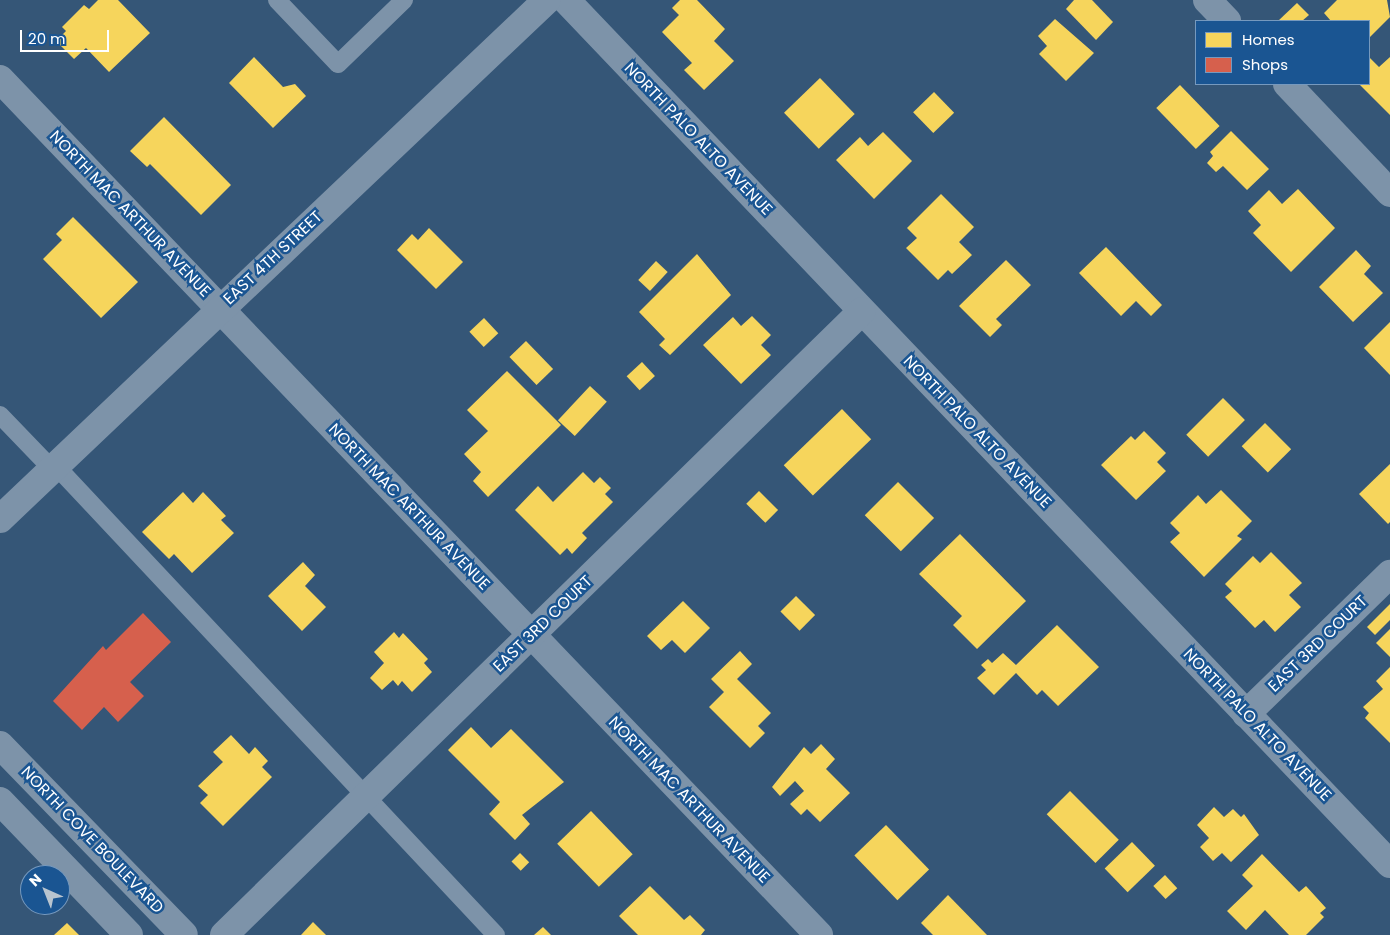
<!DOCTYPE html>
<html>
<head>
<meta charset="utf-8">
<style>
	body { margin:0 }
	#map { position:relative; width:1390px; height:935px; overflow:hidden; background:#355677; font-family:Poppins,sans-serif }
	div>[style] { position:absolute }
	.homes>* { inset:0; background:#f6d55c; transform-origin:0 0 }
	.shops>* { inset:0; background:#d6604d }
	.service>* { height:18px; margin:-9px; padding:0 9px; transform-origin:9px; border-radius:9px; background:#7d93a9 }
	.minor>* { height:28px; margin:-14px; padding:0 14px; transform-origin:14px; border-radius:14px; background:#7d93a9 }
	.tertiary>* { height:28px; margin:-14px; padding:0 14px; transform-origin:14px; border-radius:14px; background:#7d93a9 }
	span { translate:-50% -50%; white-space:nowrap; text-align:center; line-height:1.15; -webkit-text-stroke:5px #1a5592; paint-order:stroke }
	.street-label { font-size:16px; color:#fff }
	.legend { position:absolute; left:1195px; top:20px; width:175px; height:65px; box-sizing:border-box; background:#1a5592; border:1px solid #7699be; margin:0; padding:6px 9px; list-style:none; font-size:15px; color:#fff }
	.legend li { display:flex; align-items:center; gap:10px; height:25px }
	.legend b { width:25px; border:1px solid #7699be }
	.north { position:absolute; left:20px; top:865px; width:50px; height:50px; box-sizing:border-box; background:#1a5592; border:1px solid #7699be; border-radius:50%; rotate:316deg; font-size:14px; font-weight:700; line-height:20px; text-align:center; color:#fff }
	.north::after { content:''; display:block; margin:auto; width:18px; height:22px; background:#b8c4cf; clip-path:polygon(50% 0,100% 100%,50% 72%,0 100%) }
	.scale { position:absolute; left:20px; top:30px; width:89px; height:22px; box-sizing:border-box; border:2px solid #fff; border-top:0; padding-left:6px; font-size:15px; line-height:18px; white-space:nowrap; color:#fff; -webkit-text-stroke:4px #1a5592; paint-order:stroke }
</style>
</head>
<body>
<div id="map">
	<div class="homes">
		<i style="clip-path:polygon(98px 0,118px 0,150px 33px,109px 72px,86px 48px,74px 59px,56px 41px,66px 31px,62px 27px,84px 5px,89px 9px)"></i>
		<i style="clip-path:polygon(680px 0,697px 0,725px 29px,714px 41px,734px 61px,704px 90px,684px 70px,692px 63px,662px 32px,679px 15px,672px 8px)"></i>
		<i style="clip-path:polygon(1074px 0,1092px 0,1113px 22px,1096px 40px,1066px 9px)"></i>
		<i style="clip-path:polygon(1337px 0,1387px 0,1390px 17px,1369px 38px,1369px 21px,1331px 21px,1324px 13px)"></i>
		<i style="clip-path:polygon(1297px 3px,1309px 15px,1302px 21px,1278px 21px)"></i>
		<i style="clip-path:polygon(1055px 19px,1094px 53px,1066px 81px,1039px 54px,1047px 46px,1038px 36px)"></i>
		<i style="clip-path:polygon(254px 57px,283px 87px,295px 84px,306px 96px,273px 128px,229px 83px)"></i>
		<i style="clip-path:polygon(1369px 57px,1379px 67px,1390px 57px,1390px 115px,1359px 84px,1369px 84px)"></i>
		<i style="left:820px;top:78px;width:50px;height:50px;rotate:46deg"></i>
		<i style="left:1180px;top:85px;width:57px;height:33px;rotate:46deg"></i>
		<i style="left:934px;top:92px;width:29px;height:29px;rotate:46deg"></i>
		<i style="clip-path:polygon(164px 117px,231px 185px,201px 215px,150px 164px,147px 167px,130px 151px)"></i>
		<i style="clip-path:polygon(1231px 131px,1269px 169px,1247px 190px,1223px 166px,1216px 172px,1207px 163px,1213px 156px,1210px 152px)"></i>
		<i style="clip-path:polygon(883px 132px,912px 161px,874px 199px,836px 160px,860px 137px,868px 146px)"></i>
		<i style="clip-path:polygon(1298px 189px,1335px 228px,1291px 272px,1253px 233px,1261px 225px,1248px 211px,1269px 190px,1282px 204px)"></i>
		<i style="clip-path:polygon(941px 194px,974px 227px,959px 242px,972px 255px,952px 274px,948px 270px,938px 280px,906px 248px,917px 238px,907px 228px)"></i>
		<i style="clip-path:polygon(73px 217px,138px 282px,101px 318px,43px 259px,62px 240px,56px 234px)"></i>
		<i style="clip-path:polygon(429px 228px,463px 262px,436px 289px,397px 250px,412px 234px,418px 240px)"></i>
		<i style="clip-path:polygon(1106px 247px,1162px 305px,1151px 316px,1136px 301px,1121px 316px,1079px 273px)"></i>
		<i style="clip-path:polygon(1356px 250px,1371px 266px,1364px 274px,1383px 293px,1353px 322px,1319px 287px)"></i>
		<i style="clip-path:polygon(697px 254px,731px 295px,670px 355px,659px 345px,665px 339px,639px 312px)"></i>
		<i style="clip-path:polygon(1006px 260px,1031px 285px,996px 319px,1002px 325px,990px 337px,959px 306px)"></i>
		<i style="left:656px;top:261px;width:16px;height:26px;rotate:43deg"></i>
		<i style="clip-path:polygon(752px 316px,771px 335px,761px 345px,771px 355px,741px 384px,703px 345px,733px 317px,741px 326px)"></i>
		<i style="left:484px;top:318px;width:21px;height:20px;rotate:47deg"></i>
		<i style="clip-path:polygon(1390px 322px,1390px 375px,1364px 348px)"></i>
		<i style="left:526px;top:341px;width:39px;height:23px;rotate:46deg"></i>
		<i style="left:642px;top:362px;width:19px;height:21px;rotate:47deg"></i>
		<i style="clip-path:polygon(507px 371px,561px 425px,488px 497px,473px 481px,481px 472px,464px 454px,488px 431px,467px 410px)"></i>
		<i style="left:590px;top:386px;width:23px;height:47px;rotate:43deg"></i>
		<i style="left:1223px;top:398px;width:31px;height:52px;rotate:45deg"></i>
		<i style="left:842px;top:409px;width:42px;height:81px;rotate:46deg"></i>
		<i style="left:1265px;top:423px;width:37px;height:33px;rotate:45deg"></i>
		<i style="clip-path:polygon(1144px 431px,1166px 453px,1157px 462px,1166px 471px,1136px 500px,1101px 465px,1131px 436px,1135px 440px)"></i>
		<i style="clip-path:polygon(1390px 464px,1390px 522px,1388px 524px,1359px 494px)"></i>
		<i style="clip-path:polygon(583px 472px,594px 483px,600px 477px,611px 488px,605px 494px,613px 502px,582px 533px,587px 538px,572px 554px,567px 548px,560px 555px,515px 510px,538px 486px,553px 502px)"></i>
		<i style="left:898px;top:482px;width:51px;height:47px;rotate:45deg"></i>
		<i style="clip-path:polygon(1221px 490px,1252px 521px,1237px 536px,1242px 539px,1204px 577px,1170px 542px,1180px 533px,1170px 523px,1198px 495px,1206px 504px)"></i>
		<i style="left:759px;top:491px;width:27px;height:18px;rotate:45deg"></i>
		<i style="clip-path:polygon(183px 492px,193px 503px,203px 492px,226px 516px,221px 520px,234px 533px,192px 573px,174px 554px,169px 559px,142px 532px)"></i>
		<i style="clip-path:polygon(960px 534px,1026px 601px,977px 649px,953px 625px,962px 616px,919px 574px)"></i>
		<i style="clip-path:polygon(1271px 552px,1302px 583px,1289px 595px,1301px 607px,1275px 632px,1264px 620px,1255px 628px,1225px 597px,1232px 591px,1225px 584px,1253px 556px,1260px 563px)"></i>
		<i style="clip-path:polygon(303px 562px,315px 575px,305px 586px,326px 607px,302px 631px,268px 596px)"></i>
		<i style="left:796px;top:596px;width:27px;height:22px;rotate:45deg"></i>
		<i style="clip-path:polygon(683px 601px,710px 628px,685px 653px,672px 640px,661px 650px,647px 636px)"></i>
		<i style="clip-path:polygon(1390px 604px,1390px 620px,1375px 635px,1367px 627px)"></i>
		<i style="clip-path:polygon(1057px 625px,1099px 667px,1058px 706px,1042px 690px,1037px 695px,1016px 673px,994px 695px,977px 678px,986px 670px,981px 665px,988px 659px,992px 663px,1003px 653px,1016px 665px)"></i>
		<i style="clip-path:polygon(1390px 629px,1390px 657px,1376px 643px)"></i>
		<i style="clip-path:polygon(394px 632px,399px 638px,403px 633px,428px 659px,424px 663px,432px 672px,412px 692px,402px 681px,398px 686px,393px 680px,382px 690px,370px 678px,384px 663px,374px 652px)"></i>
		<i style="clip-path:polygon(740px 651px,752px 664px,737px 679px,771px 713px,758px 726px,765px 733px,750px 748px,709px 707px,724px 692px,711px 679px)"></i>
		<i style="clip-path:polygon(1390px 667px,1390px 743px,1365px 718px,1369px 713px,1363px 707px,1383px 689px,1376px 681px)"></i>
		<i style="clip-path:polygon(471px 727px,491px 748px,511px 729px,564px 782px,522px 815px,530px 824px,515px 840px,489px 814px,500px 802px,448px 750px)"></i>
		<i style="clip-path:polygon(231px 735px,249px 754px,255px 747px,268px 761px,262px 767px,272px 777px,223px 826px,200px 803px,208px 795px,198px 786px,223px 762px,213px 752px)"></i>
		<i style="clip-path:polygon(821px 744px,835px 759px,826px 769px,850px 793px,820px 822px,807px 809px,801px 815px,790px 804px,804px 791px,795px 781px,780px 796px,772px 787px,804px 747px,811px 754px)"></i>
		<i style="left:1070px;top:791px;width:69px;height:33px;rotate:45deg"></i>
		<i style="clip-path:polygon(1214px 807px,1224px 817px,1233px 809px,1241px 817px,1244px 814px,1259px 835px,1231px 862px,1222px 853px,1213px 861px,1200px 847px,1209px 838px,1197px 825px)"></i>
		<i style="left:591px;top:811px;width:60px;height:47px;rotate:46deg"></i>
		<i style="left:886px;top:825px;width:62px;height:44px;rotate:46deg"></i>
		<i style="left:1132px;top:842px;width:33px;height:38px;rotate:46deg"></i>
		<i style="left:520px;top:853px;width:13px;height:12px;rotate:45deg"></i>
		<i style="clip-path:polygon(1262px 854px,1299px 892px,1306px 886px,1326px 908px,1320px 913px,1324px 917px,1306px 935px,1289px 935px,1265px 910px,1246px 930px,1227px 911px,1253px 886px,1242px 875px)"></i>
		<i style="left:1165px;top:875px;width:18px;height:16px;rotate:47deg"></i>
		<i style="clip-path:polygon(650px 886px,684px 920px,690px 915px,705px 930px,701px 935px,638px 935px,619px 916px)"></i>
		<i style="clip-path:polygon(948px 895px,987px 935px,933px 935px,921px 923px)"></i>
		<i style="clip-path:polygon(313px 922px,326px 935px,301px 935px)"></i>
		<i style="clip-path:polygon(67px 923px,79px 935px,54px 935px)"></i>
		<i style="clip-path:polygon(543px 927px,551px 935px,534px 935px)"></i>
	</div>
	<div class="shops">
		<i style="clip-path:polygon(143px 613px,171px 642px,130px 682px,144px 696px,118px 722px,104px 707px,82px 730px,53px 701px,103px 646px,106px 650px)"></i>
	</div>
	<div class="service">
		<i style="left:277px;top:0;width:88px;rotate:46.4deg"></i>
		<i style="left:338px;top:64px;width:92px;rotate:-44.1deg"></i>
		<i style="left:0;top:415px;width:76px;rotate:46.1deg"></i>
		<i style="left:56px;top:466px;width:643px;rotate:46.83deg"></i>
	</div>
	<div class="minor">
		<i style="left:566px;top:0;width:1194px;rotate:46.36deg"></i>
		<i style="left:1207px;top:0;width:29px;rotate:46deg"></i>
		<i style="left:0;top:79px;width:1185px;rotate:46.27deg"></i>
		<i style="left:1287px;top:84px;width:150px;rotate:46.6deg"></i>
		<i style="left:1246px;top:714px;width:201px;rotate:-44.2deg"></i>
		<i style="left:224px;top:935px;width:892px;rotate:-44.36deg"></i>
	</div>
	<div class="tertiary">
		<i style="left:0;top:519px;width:754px;rotate:-43.5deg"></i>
		<i style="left:0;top:745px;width:264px;rotate:45.9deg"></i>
		<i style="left:0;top:801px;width:186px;rotate:46.1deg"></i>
	</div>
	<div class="street-label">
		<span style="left:698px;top:139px;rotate:46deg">NORTH PALO ALTO AVENUE</span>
		<span style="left:130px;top:214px;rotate:46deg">NORTH MAC ARTHUR AVENUE</span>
		<span style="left:273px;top:258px;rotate:-43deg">EAST 4TH STREET</span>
		<span style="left:977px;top:432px;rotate:46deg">NORTH PALO ALTO AVENUE</span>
		<span style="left:409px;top:507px;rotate:46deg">NORTH MAC ARTHUR AVENUE</span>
		<span style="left:543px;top:624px;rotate:-44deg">EAST 3RD COURT</span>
		<span style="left:1318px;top:644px;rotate:-44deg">EAST 3RD COURT</span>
		<span style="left:1257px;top:725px;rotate:46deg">NORTH PALO ALTO AVENUE</span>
		<span style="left:689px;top:800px;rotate:46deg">NORTH MAC ARTHUR AVENUE</span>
		<span style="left:92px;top:840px;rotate:46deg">NORTH COVE BOULEVARD</span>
	</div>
	<ul class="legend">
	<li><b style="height:14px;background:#f6d55c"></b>Homes</li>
	<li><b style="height:14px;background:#d6604d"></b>Shops</li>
	</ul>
	<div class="north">N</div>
	<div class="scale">20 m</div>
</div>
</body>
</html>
